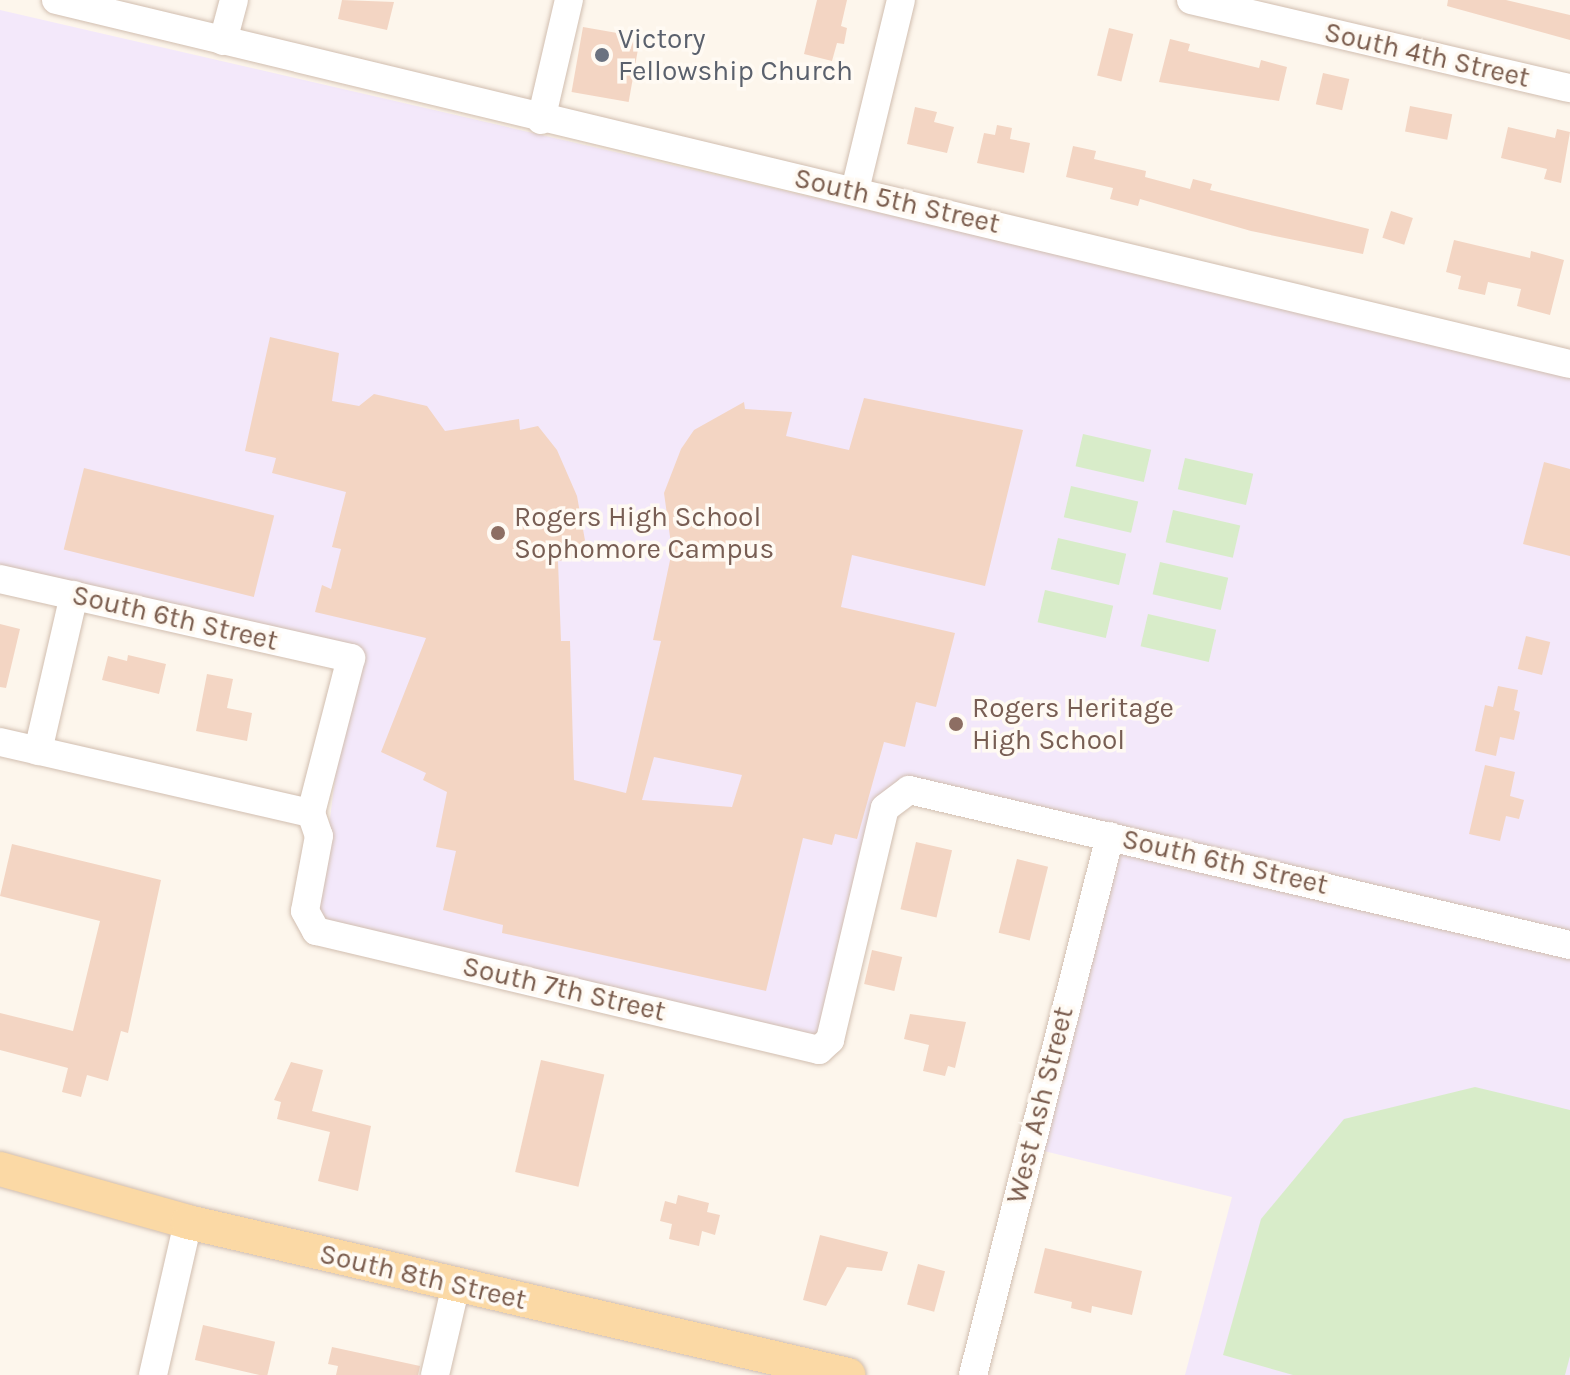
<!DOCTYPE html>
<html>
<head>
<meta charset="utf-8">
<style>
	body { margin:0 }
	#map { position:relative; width:1570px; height:1375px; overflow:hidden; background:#fdf6ec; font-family:Karla,sans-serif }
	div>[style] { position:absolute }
	.education>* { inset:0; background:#f3e8fa }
	.green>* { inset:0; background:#d8ecc9; transform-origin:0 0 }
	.building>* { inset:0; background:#f3d5c3; transform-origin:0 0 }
	.roads { filter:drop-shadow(0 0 2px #d1beb0) drop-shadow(0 0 2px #d1beb0) }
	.minor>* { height:28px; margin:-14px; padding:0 14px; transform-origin:14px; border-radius:14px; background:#fff }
	.major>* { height:34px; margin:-17px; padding:0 17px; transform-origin:17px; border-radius:17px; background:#fbd9a5 }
	.dots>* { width:22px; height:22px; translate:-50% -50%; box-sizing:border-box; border:4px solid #fffaf3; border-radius:50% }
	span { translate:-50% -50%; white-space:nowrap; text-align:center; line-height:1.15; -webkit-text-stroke:7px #fffaf3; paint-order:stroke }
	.worship-label { font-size:28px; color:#5b616d }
	.left { translate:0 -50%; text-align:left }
	.street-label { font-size:28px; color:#7a5c4d }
	.education-label { font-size:28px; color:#785e54 }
</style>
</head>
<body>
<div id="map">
	<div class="education">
		<i style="clip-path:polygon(0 10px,1570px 372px,1570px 1375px,1185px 1375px,1232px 1197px,1044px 1151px,1120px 851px,909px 790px,885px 808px,819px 1050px,316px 931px,350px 658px,0 579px)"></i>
	</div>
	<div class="green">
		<i style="left:1083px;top:434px;width:70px;height:33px;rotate:13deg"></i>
		<i style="left:1185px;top:458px;width:70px;height:32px;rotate:13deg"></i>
		<i style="left:1071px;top:486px;width:69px;height:32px;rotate:13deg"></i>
		<i style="left:1173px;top:510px;width:69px;height:33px;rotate:13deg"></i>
		<i style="left:1058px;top:538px;width:70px;height:32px;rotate:13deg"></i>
		<i style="left:1160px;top:562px;width:70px;height:33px;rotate:13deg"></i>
		<i style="left:1045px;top:590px;width:70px;height:33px;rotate:13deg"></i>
		<i style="left:1148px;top:614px;width:70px;height:33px;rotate:13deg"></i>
		<i style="clip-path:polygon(1475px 1087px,1570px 1110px,1570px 1356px,1565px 1375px,1293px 1375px,1223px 1355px,1261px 1219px,1344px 1119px)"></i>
	</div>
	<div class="building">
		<i style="clip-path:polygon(342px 0,394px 2px,387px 30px,338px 19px)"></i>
		<i style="clip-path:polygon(817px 0,847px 0,841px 26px,847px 28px,844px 44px,837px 43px,832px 61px,804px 54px)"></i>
		<i style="clip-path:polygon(1448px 0,1506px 0,1570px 15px,1570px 40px,1447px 6px)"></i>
		<i style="left:583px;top:27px;width:58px;height:66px;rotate:10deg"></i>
		<i style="left:1109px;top:28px;width:25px;height:49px;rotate:14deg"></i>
		<i style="clip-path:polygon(1170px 39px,1190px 44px,1188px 51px,1259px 68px,1261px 60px,1287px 67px,1279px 101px,1159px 82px)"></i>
		<i style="left:1323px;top:73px;width:27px;height:32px;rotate:13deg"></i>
		<i style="left:1410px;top:106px;width:43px;height:26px;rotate:11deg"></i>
		<i style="clip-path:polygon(915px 107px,937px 112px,934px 122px,954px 127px,947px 153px,907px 144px)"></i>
		<i style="clip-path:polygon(997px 125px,1012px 128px,1010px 139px,1030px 143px,1024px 173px,977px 163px,984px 133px,995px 135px)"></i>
		<i style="clip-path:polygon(1508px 127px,1555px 138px,1557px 129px,1570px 132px,1561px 183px,1544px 179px,1547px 169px,1501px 158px)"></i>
		<i style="clip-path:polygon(1073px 146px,1096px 151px,1094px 159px,1146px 171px,1145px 177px,1190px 189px,1193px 179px,1212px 184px,1210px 190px,1369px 229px,1363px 254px,1251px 231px,1140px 199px,1138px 206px,1110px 199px,1113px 188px,1066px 177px)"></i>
		<i style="left:1391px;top:211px;width:23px;height:28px;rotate:18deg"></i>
		<i style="clip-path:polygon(1454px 240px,1530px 258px,1531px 251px,1564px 260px,1550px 315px,1517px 306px,1521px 289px,1488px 282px,1485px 295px,1458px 289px,1461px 276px,1446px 272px)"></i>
		<i style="clip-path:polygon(evenodd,270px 337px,339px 353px,332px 401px,359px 406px,374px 394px,427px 406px,445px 431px,519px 419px,520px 430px,538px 426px,557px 450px,577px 496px,588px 557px,558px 561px,561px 641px,570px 641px,574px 780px,626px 793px,661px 641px,653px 640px,672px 551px,664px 493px,681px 449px,694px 430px,744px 402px,745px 409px,792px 412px,786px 436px,849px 450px,864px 398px,1023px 430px,985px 586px,852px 555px,841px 607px,955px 633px,936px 707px,916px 702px,905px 747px,884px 742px,857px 839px,835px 834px,832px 845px,803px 838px,766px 991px,502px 933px,503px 925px,443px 910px,456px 851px,436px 847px,447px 792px,423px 780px,426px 773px,381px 752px,426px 638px,315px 612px,322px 585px,331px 589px,341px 549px,332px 547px,346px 492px,272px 473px,276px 458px,245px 451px,270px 337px,654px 757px,742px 775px,732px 807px,642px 800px,654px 757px)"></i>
		<i style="clip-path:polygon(1544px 462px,1570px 469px,1570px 556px,1523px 544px)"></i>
		<i style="left:84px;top:468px;width:196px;height:84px;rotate:14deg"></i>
		<i style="clip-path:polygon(0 624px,20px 629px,6px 688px,0 687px)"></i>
		<i style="left:1526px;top:636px;width:25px;height:34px;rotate:14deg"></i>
		<i style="clip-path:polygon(128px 655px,166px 664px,159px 694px,102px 680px,108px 656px,127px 661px)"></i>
		<i style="clip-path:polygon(207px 674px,233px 679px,227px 708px,252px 713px,247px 741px,196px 731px)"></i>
		<i style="clip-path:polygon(1498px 686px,1518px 690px,1514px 710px,1520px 712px,1514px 740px,1500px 737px,1496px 756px,1475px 751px,1485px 705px,1493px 707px)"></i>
		<i style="clip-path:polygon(1485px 765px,1515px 772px,1510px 796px,1524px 800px,1519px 819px,1506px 816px,1500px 841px,1469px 834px)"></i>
		<i style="left:916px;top:842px;width:37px;height:69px;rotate:13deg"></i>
		<i style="clip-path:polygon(12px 844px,161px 880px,128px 1033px,121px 1031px,108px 1081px,87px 1075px,81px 1097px,62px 1092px,68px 1068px,0 1050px,0 1013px,73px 1031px,100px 921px,0 896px)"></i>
		<i style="left:1017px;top:859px;width:32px;height:76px;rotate:14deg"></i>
		<i style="left:872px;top:950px;width:31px;height:35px;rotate:13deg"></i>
		<i style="clip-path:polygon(910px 1014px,966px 1022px,955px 1068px,948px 1066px,945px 1076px,923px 1071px,929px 1045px,904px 1039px)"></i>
		<i style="left:541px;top:1060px;width:65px;height:115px;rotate:13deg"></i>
		<i style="clip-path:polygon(291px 1062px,323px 1070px,312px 1111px,371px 1126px,358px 1191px,318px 1181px,330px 1132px,277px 1119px,281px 1102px,274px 1100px)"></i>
		<i style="clip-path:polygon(678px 1195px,709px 1203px,707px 1212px,720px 1215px,715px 1235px,702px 1231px,699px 1246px,669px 1239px,672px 1224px,660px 1221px,665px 1201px,676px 1204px)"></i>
		<i style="clip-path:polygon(820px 1235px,888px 1252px,882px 1271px,847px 1267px,826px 1306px,803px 1300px)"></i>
		<i style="clip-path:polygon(1045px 1248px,1142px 1271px,1132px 1315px,1092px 1306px,1091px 1313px,1071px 1308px,1072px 1302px,1034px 1293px)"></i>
		<i style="left:918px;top:1264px;width:28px;height:42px;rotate:15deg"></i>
		<i style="left:203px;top:1325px;width:74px;height:36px;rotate:13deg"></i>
		<i style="clip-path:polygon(332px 1347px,420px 1366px,418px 1375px,336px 1375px,338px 1366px,328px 1364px)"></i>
	</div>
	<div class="roads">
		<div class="minor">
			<i style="left:56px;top:0;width:1557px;rotate:13.52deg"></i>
			<i style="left:1191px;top:0;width:389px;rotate:13.1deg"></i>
			<i style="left:223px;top:41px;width:42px;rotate:-75deg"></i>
			<i style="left:541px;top:120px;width:123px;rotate:-76.9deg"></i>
			<i style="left:855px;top:190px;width:195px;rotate:-76.4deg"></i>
			<i style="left:0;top:579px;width:360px;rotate:12.7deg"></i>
			<i style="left:351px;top:658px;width:160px;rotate:104.5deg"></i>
			<i style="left:311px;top:813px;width:24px;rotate:71deg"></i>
			<i style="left:319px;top:836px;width:76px;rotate:100.6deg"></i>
			<i style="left:305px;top:911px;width:23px;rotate:61deg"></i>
			<i style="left:316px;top:931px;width:517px;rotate:13.31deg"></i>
			<i style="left:819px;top:1050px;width:15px;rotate:-42deg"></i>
			<i style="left:830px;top:1040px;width:238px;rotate:-76.7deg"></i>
			<i style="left:885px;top:808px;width:30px;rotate:-37deg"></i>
			<i style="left:909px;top:790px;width:679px;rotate:13.2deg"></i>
			<i style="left:0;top:742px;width:319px;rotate:12.9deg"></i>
			<i style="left:38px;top:751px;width:160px;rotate:-77deg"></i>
			<i style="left:153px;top:1375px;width:157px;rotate:-77.1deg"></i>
			<i style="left:435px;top:1375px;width:92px;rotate:-76.9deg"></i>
			<i style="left:973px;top:1375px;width:556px;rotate:-75.74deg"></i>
		</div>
		<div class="major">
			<i style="left:0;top:1169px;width:195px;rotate:15.7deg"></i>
			<i style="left:188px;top:1222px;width:678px;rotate:13.05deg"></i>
		</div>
	</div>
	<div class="dots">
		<i style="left:602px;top:55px;background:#6b7280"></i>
		<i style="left:498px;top:533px;background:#8d6e63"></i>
		<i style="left:956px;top:724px;background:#8d6e63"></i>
	</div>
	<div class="worship-label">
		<span class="left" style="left:618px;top:55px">Victory<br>Fellowship Church</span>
	</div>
	<div class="street-label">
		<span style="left:1427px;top:55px;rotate:13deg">South 4th Street</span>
		<span style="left:897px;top:201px;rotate:13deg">South 5th Street</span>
		<span style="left:175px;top:618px;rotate:13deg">South 6th Street</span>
		<span style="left:1225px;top:862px;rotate:13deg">South 6th Street</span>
		<span style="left:564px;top:989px;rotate:13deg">South 7th Street</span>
		<span style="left:1040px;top:1105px;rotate:-76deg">West Ash Street</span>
		<span style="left:423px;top:1277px;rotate:13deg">South 8th Street</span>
	</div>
	<div class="education-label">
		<span class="left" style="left:514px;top:533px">Rogers High School<br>Sophomore Campus</span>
		<span class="left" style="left:972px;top:724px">Rogers Heritage<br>High School</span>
	</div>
</div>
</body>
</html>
